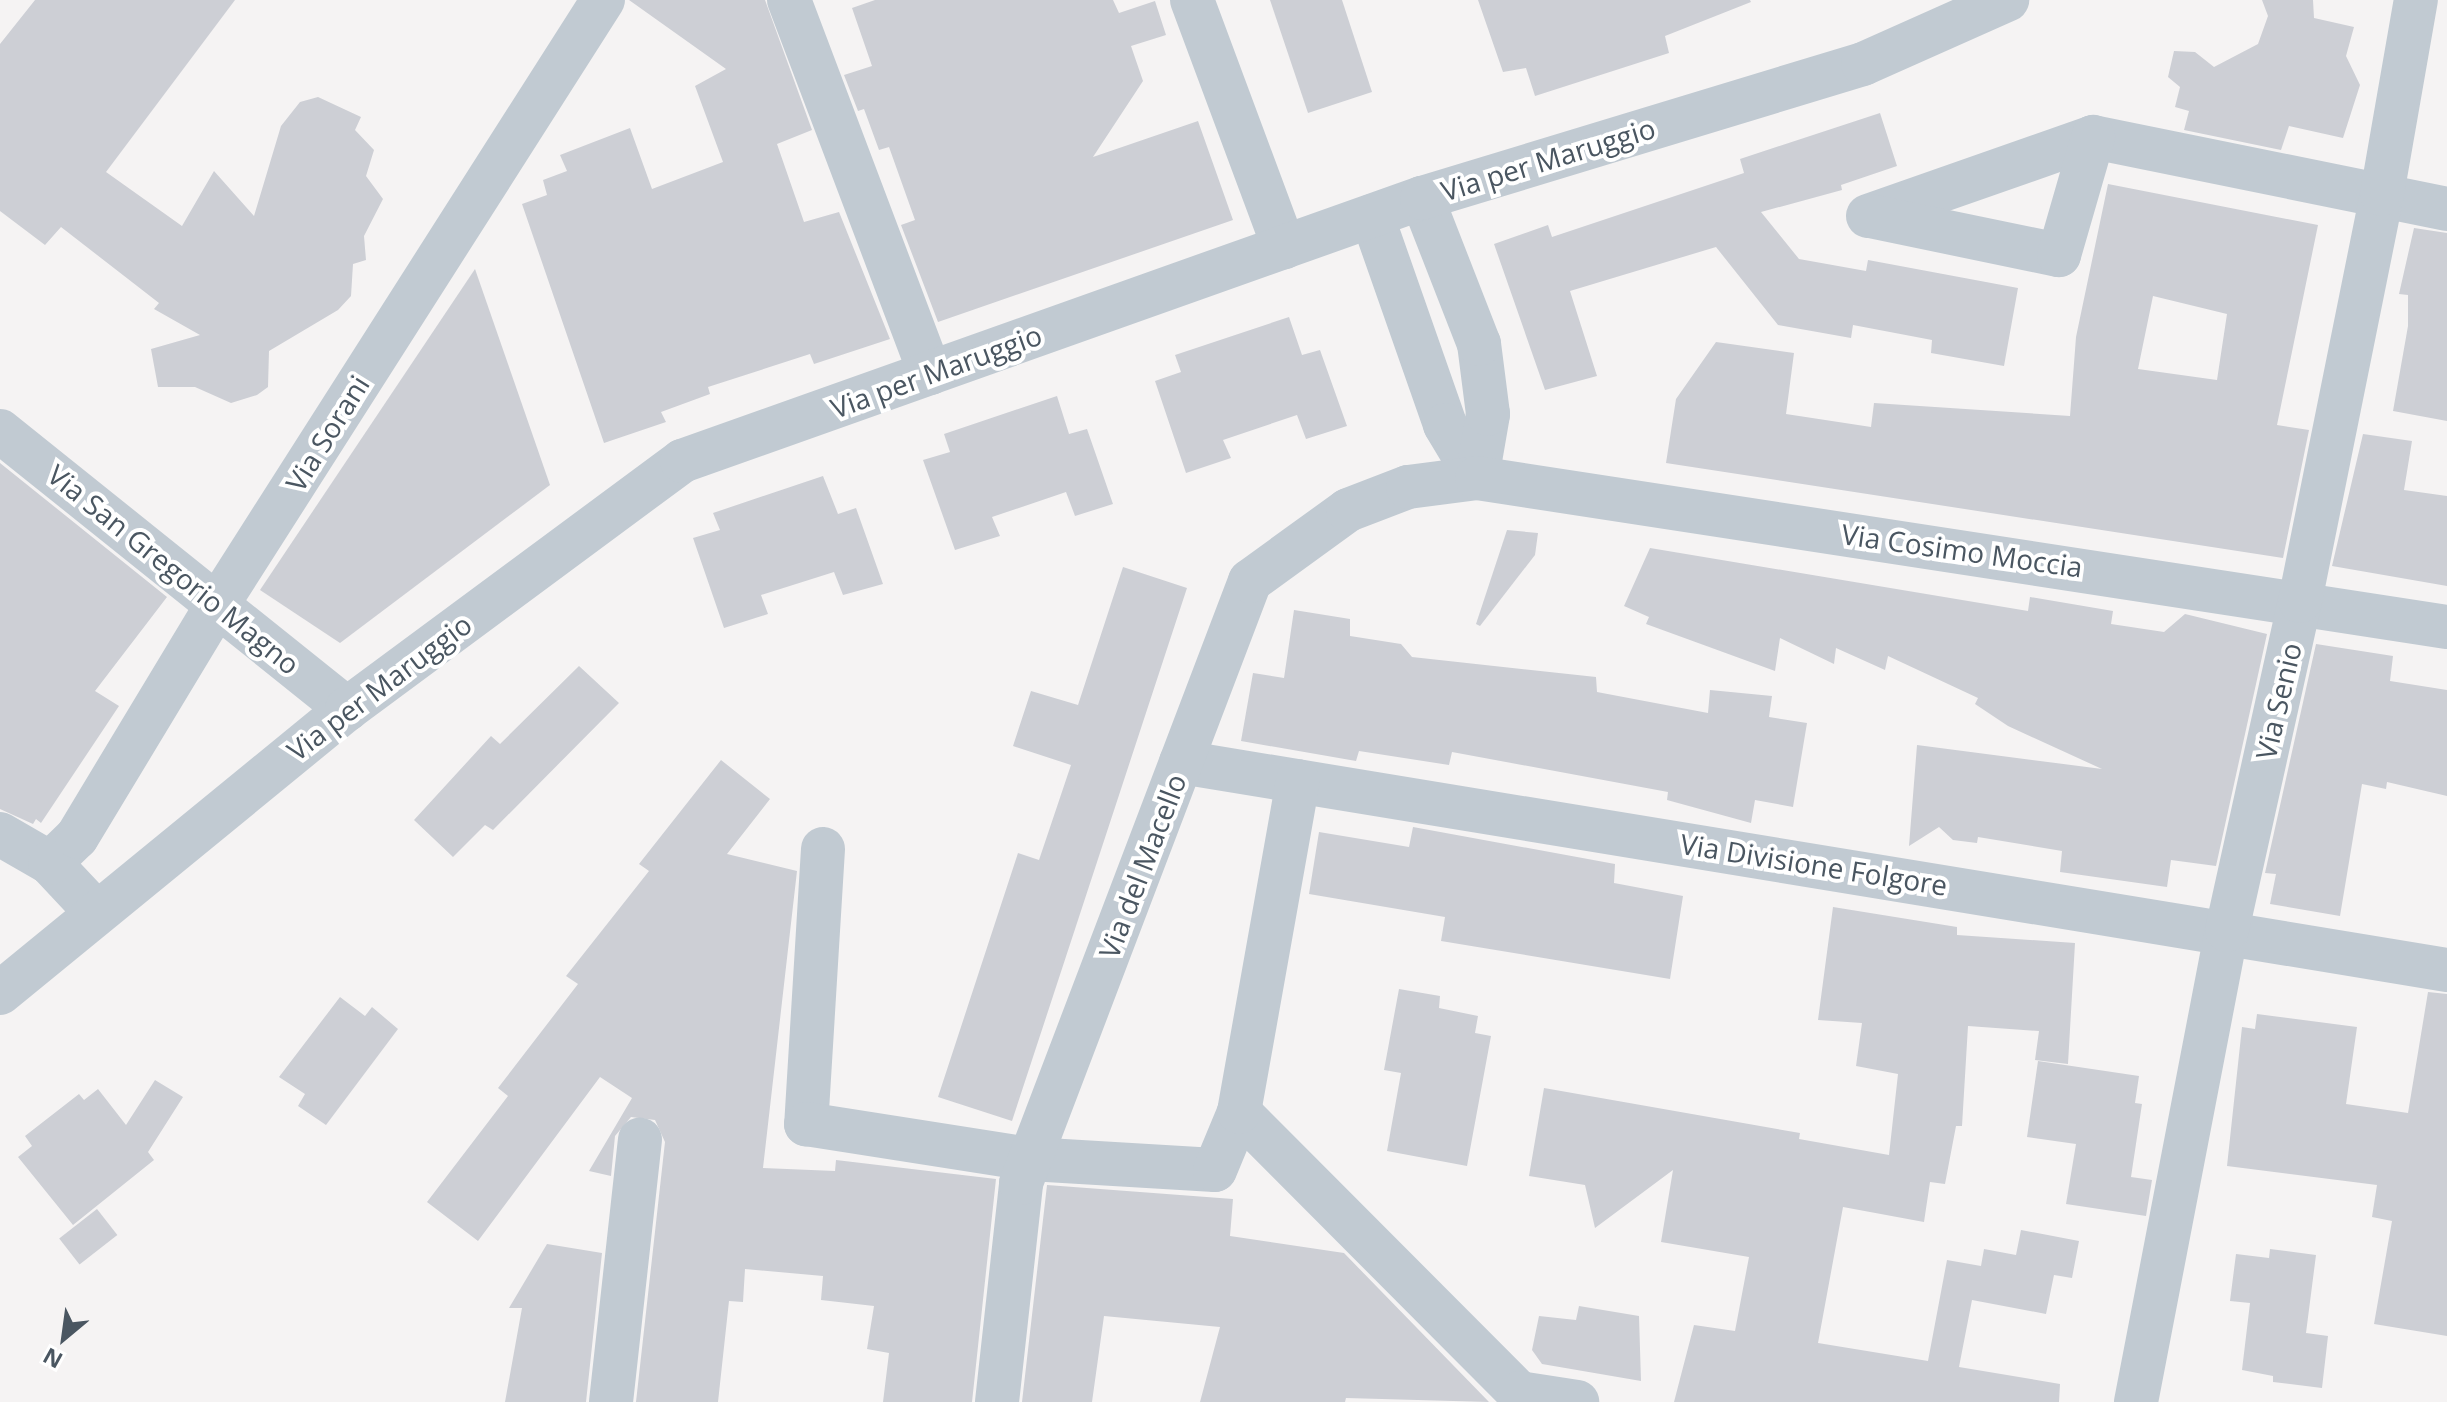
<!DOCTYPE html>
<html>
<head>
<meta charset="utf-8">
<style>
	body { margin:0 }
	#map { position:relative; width:2447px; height:1402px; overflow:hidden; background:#f5f3f3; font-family:"Open Sans",sans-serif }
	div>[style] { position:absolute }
	.building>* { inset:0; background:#cdcfd5; transform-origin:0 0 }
	.minor>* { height:44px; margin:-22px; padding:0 22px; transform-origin:22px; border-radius:22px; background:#c1cad2 }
	.tertiary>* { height:44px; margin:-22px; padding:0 22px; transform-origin:22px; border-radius:22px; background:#c1cad2 }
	span { translate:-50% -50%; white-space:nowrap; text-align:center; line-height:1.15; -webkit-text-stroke:8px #fff; paint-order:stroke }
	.street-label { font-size:28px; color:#4a5661 }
	.north { position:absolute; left:24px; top:1298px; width:80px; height:80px; -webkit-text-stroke:6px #fff; paint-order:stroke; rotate:209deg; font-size:22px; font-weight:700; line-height:32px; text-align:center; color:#4a5661 }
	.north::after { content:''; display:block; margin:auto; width:28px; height:36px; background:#4a5661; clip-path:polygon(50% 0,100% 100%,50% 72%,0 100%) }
</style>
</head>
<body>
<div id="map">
	<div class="building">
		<i style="clip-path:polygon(35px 0,235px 0,106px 172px,182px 226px,214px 171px,254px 216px,281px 126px,300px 102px,318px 97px,361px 117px,355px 130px,374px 150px,366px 176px,383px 199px,364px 236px,366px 260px,353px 264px,351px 296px,338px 310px,269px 351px,268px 387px,257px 395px,231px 403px,195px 387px,158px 387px,151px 349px,200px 335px,154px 309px,159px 303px,61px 227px,45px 245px,0 211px,0 44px)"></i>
		<i style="clip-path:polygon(629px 0,765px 0,812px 130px,777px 144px,804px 222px,839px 212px,890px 339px,814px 364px,810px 354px,708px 387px,710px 394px,661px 412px,666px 422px,604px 443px,522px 204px,547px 195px,543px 180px,567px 171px,560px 155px,630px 128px,652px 189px,723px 162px,695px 86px,726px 69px)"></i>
		<i style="clip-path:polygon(875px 0,1113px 0,1119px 13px,1155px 1px,1166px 35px,1131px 46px,1143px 81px,1093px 157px,1198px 121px,1233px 220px,938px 322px,901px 225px,915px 220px,889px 147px,879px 150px,864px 109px,858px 111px,844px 75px,872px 66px,852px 8px)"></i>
		<i style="clip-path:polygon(1270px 0,1342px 0,1372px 92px,1308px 113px)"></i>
		<i style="clip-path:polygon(1478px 0,1750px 0,1751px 2px,1665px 36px,1669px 53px,1535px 96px,1526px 68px,1503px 72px)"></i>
		<i style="clip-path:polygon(2262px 0,2313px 0,2314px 18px,2354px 27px,2346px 56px,2360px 85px,2343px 138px,2289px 126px,2281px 150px,2184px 130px,2189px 111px,2175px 107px,2180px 87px,2168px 77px,2174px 51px,2195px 52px,2214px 67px,2258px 44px,2268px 16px)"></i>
		<i style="clip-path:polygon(1880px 113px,1897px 166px,1841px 185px,1842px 190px,1761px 212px,1799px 259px,1866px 271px,1868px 260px,2018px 288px,2004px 366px,1931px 353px,1932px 340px,1853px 325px,1851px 338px,1778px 325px,1716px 247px,1570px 291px,1597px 376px,1545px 390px,1494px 244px,1548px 225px,1552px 237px,1744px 173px,1740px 159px)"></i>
		<i style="clip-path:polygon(evenodd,2108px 184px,2318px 225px,2277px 425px,2309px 430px,2283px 558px,1666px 463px,1676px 399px,1716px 342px,1794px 353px,1786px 414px,1871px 427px,1874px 403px,2070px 416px,2076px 337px,2108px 184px,2153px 296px,2227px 314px,2217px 380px,2138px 369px,2153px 296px)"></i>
		<i style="clip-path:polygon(2414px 228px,2447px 233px,2447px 421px,2393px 411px,2408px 326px,2408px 295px,2399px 294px)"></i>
		<i style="clip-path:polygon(475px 269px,550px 485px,340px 643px,260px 590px)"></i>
		<i style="clip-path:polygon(1289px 317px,1302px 355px,1320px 350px,1347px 426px,1306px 439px,1297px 415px,1223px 440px,1231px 458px,1186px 473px,1155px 381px,1181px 372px,1175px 355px)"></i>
		<i style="clip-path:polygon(1057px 396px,1069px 434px,1087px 429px,1113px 504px,1075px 516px,1066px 492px,992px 517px,1000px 536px,955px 550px,923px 460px,950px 452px,944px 434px)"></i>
		<i style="clip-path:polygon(2363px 434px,2412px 441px,2404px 490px,2447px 496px,2447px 586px,2332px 566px)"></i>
		<i style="clip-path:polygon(0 463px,167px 597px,95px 691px,119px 706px,41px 823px,36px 819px,33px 824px,0 809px)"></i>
		<i style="clip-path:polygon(823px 476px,838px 514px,856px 508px,883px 584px,843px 595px,834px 572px,761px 595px,768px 614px,724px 628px,693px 538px,720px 530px,713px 513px)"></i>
		<i style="clip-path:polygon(1507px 530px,1538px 533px,1535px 555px,1480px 626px,1476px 624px)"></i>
		<i style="clip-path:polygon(1650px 548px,2028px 611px,2030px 597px,2113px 611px,2111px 624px,2164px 632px,2185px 614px,2267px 634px,2216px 866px,2171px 860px,2167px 887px,2060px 872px,2062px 851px,1978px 837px,1977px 843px,1953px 840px,1939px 827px,1909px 846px,1917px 745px,2102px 769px,2008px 726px,1975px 704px,1978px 698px,1888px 656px,1885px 670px,1836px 648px,1834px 664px,1780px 638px,1775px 671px,1646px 624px,1649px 617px,1624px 606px)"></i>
		<i style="clip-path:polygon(1123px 567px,1187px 588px,1012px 1121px,938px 1097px,1018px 853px,1039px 860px,1071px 765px,1013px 746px,1031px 691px,1078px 705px)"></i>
		<i style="clip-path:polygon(1294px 610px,1350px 619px,1350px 636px,1401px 644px,1412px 657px,1596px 677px,1597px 692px,1708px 713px,1710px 690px,1772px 696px,1769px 717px,1807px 723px,1793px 807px,1755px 800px,1751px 823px,1667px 800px,1668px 792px,1452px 752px,1449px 765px,1359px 751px,1356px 761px,1241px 741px,1253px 673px,1284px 678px)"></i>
		<i style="clip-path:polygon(2316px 644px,2393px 656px,2390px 681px,2447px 690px,2447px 796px,2387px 782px,2386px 789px,2362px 784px,2340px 916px,2270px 904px,2276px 874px,2265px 873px)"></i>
		<i style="clip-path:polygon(579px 666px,619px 703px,493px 830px,485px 825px,453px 857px,414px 820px,491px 736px,500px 744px)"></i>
		<i style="clip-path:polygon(721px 760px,770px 799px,727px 854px,797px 871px,763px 1168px,835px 1171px,836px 1160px,996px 1179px,972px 1402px,883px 1402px,889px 1353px,867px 1349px,874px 1306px,821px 1300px,823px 1276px,745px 1269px,743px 1302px,729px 1301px,718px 1402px,636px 1402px,665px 1142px,655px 1120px,631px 1117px,615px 1136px,611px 1176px,589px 1171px,632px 1098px,600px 1077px,478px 1241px,427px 1202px,508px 1096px,498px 1088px,578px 984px,566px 976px,649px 871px,639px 864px)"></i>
		<i style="clip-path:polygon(1413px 827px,1615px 864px,1614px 883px,1683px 896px,1670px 979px,1441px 941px,1445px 917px,1309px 894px,1319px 832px,1409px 847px)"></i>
		<i style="clip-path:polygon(1833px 907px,1957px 927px,1957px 935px,2075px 943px,2068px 1064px,2035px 1060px,2039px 1031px,1968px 1026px,1962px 1126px,1956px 1126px,1945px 1184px,1930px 1182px,1924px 1222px,1843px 1207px,1818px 1343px,1928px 1361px,1947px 1260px,1981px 1266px,1984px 1249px,2016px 1255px,2021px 1230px,2079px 1241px,2072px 1278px,2054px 1275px,2046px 1314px,1972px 1300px,1959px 1367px,2060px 1384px,2059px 1402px,1674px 1402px,1694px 1325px,1735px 1331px,1749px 1257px,1661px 1242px,1673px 1170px,1595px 1228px,1585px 1185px,1529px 1176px,1544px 1088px,1800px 1133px,1799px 1139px,1889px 1155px,1898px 1074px,1856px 1066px,1862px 1023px,1818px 1020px)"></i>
		<i style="clip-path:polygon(1399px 989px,1440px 996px,1439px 1008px,1478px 1016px,1475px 1033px,1491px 1036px,1467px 1166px,1387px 1151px,1401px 1073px,1384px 1070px)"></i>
		<i style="clip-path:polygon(2428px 992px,2447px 994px,2447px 1336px,2374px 1324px,2392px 1221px,2372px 1217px,2377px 1185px,2227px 1166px,2242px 1027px,2255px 1029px,2257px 1014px,2357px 1027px,2346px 1104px,2408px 1113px)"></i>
		<i style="clip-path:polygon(340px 997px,365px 1016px,372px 1007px,398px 1029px,326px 1125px,298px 1106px,305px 1094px,279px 1077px)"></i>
		<i style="clip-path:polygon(2038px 1061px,2139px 1076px,2135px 1103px,2142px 1104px,2131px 1177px,2152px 1180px,2146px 1216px,2066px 1204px,2076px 1144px,2027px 1137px)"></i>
		<i style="clip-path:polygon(155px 1080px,183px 1097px,148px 1152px,154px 1160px,73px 1225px,18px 1157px,32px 1146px,25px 1136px,79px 1094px,84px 1100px,98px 1089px,126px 1125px)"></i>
		<i style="clip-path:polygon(1047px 1185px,1233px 1199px,1230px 1236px,1344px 1253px,1489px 1402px,1346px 1398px,1345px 1402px,1200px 1402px,1220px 1327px,1104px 1316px,1092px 1402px,1022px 1402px)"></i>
		<i style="left:97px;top:1209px;width:33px;height:48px;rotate:52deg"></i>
		<i style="clip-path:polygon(547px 1244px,602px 1253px,586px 1402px,505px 1402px,522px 1308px,509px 1308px)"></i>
		<i style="clip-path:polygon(2270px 1249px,2316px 1255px,2306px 1333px,2328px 1336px,2322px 1388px,2273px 1382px,2273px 1376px,2242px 1370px,2250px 1303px,2230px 1301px,2236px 1254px,2269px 1258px)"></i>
		<i style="clip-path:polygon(1579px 1306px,1639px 1316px,1641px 1381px,1542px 1364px,1532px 1350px,1539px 1316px,1576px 1320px)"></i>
	</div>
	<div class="minor">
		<i style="left:789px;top:0;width:399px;rotate:69.3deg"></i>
		<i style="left:1192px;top:0;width:264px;rotate:69.6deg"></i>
		<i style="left:1372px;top:216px;width:221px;rotate:70.7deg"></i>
		<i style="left:1445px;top:425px;width:62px;rotate:58.9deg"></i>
		<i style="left:1477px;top:478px;width:65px;rotate:-80.2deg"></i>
		<i style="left:1488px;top:414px;width:71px;rotate:-97.3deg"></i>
		<i style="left:1479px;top:344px;width:157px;rotate:-111.3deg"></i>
		<i style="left:1868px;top:216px;width:238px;rotate:-19.3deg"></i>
		<i style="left:2093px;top:137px;width:361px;rotate:11.5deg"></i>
		<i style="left:1870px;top:216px;width:193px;rotate:11.7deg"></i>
		<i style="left:2059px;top:255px;width:123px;rotate:-73.9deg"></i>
		<i style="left:0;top:431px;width:445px;rotate:38.7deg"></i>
		<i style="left:1181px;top:762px;width:1283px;rotate:9.33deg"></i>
		<i style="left:0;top:834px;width:58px;rotate:30.1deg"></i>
		<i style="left:50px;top:863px;width:67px;rotate:46.8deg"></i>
		<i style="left:823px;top:849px;width:276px;rotate:93.5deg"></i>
		<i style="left:806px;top:1124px;width:227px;rotate:8.9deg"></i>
		<i style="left:1030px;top:1159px;width:185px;rotate:3.4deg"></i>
		<i style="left:1215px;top:1170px;width:63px;rotate:-67.5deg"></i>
		<i style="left:1239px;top:1112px;width:397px;rotate:45.1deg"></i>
		<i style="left:1519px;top:1393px;width:59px;rotate:8.8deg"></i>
		<i style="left:50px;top:863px;width:37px;rotate:-44deg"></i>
		<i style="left:77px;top:837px;width:275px;rotate:-58.9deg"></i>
		<i style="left:219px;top:602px;width:714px;rotate:-57.47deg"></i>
		<i style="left:1239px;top:1112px;width:336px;rotate:-79.9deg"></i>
		<i style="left:611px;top:1402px;width:264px;rotate:-83.7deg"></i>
		<i style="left:997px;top:1402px;width:220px;rotate:-83.7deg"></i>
		<i style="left:1021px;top:1183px;width:644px;rotate:-69.17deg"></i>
		<i style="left:1250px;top:581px;width:121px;rotate:-35.9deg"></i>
		<i style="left:1348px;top:510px;width:64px;rotate:-21deg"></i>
		<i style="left:1408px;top:487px;width:70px;rotate:-7.4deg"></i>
		<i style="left:1477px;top:478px;width:981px;rotate:8.73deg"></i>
		<i style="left:2136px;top:1402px;width:481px;rotate:-79.1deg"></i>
		<i style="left:2227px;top:930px;width:337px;rotate:-77.5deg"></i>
		<i style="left:2300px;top:601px;width:415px;rotate:-78.6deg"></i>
		<i style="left:2382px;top:194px;width:197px;rotate:-80.1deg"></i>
	</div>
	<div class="tertiary">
		<i style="left:0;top:993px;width:448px;rotate:-39.3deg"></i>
		<i style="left:347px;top:709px;width:417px;rotate:-36.5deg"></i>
		<i style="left:682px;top:461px;width:785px;rotate:-19.57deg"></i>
		<i style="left:1422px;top:198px;width:461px;rotate:-16.9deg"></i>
		<i style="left:1863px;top:64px;width:158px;rotate:-24deg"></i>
	</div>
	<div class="street-label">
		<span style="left:1548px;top:159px;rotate:-17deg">Via per Maruggio</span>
		<span style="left:936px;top:371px;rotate:-20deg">Via per Maruggio</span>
		<span style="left:327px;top:433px;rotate:-58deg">Via Sorani</span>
		<span style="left:1962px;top:550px;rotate:8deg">Via Cosimo Moccia</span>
		<span style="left:174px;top:569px;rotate:39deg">Via San Gregorio Magno</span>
		<span style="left:379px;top:687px;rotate:-37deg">Via per Maruggio</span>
		<span style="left:2278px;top:701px;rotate:-77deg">Via Senio</span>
		<span style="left:1814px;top:864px;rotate:9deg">Via Divisione Folgore</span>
		<span style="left:1142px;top:866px;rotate:-69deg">Via del Macello</span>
	</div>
	<div class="north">N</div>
</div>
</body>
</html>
